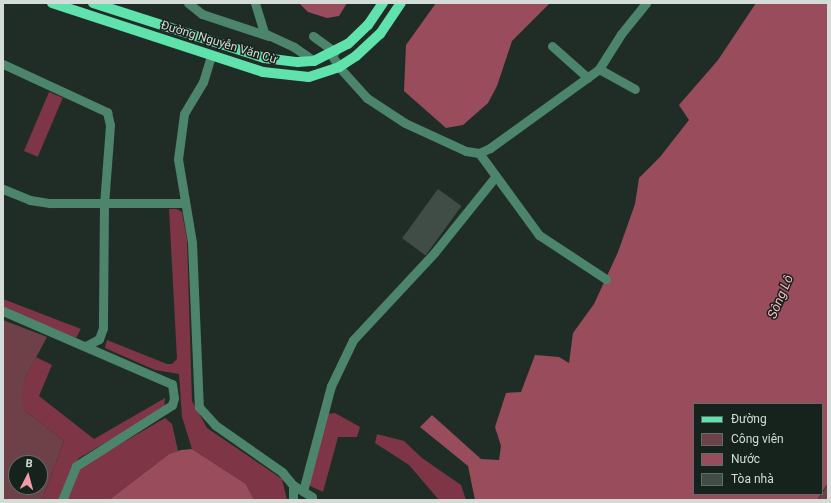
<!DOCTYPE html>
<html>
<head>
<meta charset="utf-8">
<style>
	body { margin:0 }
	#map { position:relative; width:831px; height:503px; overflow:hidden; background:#202d27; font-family:Roboto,sans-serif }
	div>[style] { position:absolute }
	.green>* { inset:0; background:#6e4149 }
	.forest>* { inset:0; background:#7e3546; transform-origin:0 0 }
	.water>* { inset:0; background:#984c5c }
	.building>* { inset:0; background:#3f4d46; transform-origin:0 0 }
	.minor>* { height:9px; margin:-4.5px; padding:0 4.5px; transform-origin:4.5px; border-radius:4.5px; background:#4c856c }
	.major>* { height:10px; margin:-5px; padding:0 5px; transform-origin:5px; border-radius:5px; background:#60e2ad }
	span { translate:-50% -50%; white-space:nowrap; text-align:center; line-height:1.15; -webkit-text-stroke:3px #16231d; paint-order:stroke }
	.street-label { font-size:12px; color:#d3dcd7 }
	.water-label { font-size:13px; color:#fdb9c4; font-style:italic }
	.frame { position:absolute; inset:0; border:4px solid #d3dcd7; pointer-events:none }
	.legend { position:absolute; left:693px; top:403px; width:130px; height:92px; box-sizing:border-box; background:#16231d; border:1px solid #626d67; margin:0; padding:5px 7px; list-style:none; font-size:12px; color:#d3dcd7 }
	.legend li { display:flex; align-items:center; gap:8px; height:20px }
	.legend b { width:20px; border:1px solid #626d67 }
	.north { position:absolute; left:8px; top:455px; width:40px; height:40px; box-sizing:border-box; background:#16231d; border:1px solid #626d67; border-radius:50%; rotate:6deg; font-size:11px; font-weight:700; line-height:16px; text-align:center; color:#d3dcd7 }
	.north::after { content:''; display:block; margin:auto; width:14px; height:18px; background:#f39aaa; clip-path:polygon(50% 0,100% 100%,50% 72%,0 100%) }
</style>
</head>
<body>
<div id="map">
	<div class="green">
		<i style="clip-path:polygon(evenodd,3px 320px,47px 337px,24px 380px,25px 411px,64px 441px,42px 500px,3px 500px,3px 320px,16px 463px,40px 463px,40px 487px,16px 487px,16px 463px)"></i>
		<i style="clip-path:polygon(828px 483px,828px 500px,817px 500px,822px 494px)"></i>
	</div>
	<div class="forest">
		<i style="left:49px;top:92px;width:15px;height:64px;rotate:23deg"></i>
		<i style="clip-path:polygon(169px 209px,177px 209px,182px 212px,187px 240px,192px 401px,207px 428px,282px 479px,287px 500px,254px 500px,246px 484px,192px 449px,182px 417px,179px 374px,155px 370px,105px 348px,107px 340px,167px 364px,172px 364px,177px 359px)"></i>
		<i style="clip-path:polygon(3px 299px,81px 329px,76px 338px,3px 308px)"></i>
		<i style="clip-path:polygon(36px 357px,52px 365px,39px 396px,94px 439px,165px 398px,164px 409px,79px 458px,71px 468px,59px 500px,42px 500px,64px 441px,25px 411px,21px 397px,24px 380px)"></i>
		<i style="clip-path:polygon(335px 413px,360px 427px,357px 437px,338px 437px,323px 492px,308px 485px,327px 414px)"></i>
		<i style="clip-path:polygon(165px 418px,172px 424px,178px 451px,169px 454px,109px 500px,66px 500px,79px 468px)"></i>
		<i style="clip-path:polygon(377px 434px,404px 441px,422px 458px,461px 485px,466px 500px,439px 500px,409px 465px,375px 443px)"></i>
	</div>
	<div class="water">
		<i style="clip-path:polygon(299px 3px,347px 3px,339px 16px,327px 18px,308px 12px)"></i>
		<i style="clip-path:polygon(436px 3px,550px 3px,512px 41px,497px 86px,488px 103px,463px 125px,446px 128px,404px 91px,406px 45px)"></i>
		<i style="clip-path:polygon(756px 3px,828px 3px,828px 483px,822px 492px,822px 404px,694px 404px,694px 494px,821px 494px,817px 500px,475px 500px,468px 466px,420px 427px,432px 415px,481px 459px,499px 460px,501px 446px,495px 427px,506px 393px,521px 392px,535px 355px,559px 357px,569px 363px,573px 333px,594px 304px,618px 252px,635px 204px,639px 178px,660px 157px,689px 120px,679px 105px,718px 60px)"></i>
		<i style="clip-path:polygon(192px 449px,246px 484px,254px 500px,109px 500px,169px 454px,181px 450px)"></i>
	</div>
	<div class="building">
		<i style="left:438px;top:189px;width:29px;height:61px;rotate:36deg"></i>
	</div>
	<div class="minor">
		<i style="left:188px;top:3px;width:18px;rotate:38deg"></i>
		<i style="left:202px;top:14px;width:70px;rotate:18.4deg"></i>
		<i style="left:255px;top:3px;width:31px;rotate:73deg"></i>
		<i style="left:264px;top:33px;width:33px;rotate:25deg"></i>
		<i style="left:294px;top:47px;width:24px;rotate:35deg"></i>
		<i style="left:313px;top:36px;width:27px;rotate:36deg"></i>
		<i style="left:552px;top:46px;width:48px;rotate:41.6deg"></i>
		<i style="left:331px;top:54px;width:15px;rotate:58deg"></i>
		<i style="left:339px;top:67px;width:42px;rotate:47.9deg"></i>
		<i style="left:367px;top:98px;width:45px;rotate:33.3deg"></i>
		<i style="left:405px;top:123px;width:67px;rotate:24.7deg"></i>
		<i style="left:466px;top:151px;width:13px;rotate:9deg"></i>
		<i style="left:479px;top:153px;width:12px;rotate:-24deg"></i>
		<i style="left:490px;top:148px;width:135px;rotate:-35.9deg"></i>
		<i style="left:599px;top:69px;width:41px;rotate:-57.8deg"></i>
		<i style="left:621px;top:34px;width:40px;rotate:-51deg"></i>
		<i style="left:211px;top:56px;width:27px;rotate:107deg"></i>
		<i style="left:203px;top:82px;width:37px;rotate:121deg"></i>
		<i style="left:184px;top:114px;width:45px;rotate:97.6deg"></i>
		<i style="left:178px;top:159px;width:85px;rotate:80.5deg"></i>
		<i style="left:192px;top:243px;width:164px;rotate:87.6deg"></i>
		<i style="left:199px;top:407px;width:24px;rotate:48deg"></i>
		<i style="left:215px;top:425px;width:82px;rotate:35deg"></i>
		<i style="left:282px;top:472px;width:17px;rotate:50deg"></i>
		<i style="left:293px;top:485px;width:22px;rotate:32deg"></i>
		<i style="left:312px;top:497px;width:3px;rotate:90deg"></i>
		<i style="left:3px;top:64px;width:115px;rotate:24.8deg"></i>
		<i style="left:107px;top:112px;width:13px;rotate:77deg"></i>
		<i style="left:110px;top:125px;width:79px;rotate:94.3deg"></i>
		<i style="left:104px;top:204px;width:124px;rotate:90.5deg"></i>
		<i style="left:103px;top:328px;width:12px;rotate:110deg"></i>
		<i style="left:99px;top:339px;width:15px;rotate:152deg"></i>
		<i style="left:599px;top:69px;width:41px;rotate:29.1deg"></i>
		<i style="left:479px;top:153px;width:102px;rotate:53.8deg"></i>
		<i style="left:539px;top:235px;width:80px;rotate:33.3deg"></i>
		<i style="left:3px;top:189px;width:29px;rotate:22deg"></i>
		<i style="left:30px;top:200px;width:20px;rotate:9deg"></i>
		<i style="left:50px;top:203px;width:134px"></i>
		<i style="left:3px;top:311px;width:184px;rotate:23.4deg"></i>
		<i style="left:172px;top:384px;width:14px;rotate:82deg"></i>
		<i style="left:174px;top:398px;width:7px;rotate:106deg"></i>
		<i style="left:172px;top:405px;width:114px;rotate:147.6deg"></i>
		<i style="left:76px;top:466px;width:37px;rotate:112deg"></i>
		<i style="left:293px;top:485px;width:15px;rotate:90deg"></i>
		<i style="left:303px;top:491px;width:109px;rotate:-75.1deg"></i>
		<i style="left:331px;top:386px;width:51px;rotate:-64.4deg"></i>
		<i style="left:353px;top:340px;width:119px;rotate:-47deg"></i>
		<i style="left:434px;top:253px;width:97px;rotate:-51.2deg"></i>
	</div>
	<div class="major">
		<i style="left:52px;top:3px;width:222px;rotate:18.1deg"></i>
		<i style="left:263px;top:72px;width:46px;rotate:6.2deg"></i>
		<i style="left:309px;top:77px;width:32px;rotate:-18deg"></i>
		<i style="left:339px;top:67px;width:20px;rotate:-33deg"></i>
		<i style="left:356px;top:56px;width:33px;rotate:-43deg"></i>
		<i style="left:380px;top:34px;width:37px;rotate:-56deg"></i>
		<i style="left:93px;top:3px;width:180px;rotate:17.8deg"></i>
		<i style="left:264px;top:58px;width:34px;rotate:7deg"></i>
		<i style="left:298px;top:62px;width:16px;rotate:-4deg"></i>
		<i style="left:314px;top:61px;width:38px;rotate:-27deg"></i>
		<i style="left:348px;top:44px;width:28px;rotate:-44deg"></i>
		<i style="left:368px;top:25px;width:27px;rotate:-56deg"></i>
	</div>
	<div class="street-label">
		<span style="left:219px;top:43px;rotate:17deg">Đường Nguyễn Văn Cừ</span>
	</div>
	<div class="water-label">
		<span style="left:781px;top:297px;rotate:-67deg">Sông Lô</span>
	</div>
	<div class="frame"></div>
	<ul class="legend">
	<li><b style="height:5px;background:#60e2ad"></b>Đường</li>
	<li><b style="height:11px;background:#6e4149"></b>Công viên</li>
	<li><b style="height:11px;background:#984c5c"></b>Nước</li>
	<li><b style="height:11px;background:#3f4d46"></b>Tòa nhà</li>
	</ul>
	<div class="north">B</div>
</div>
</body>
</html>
